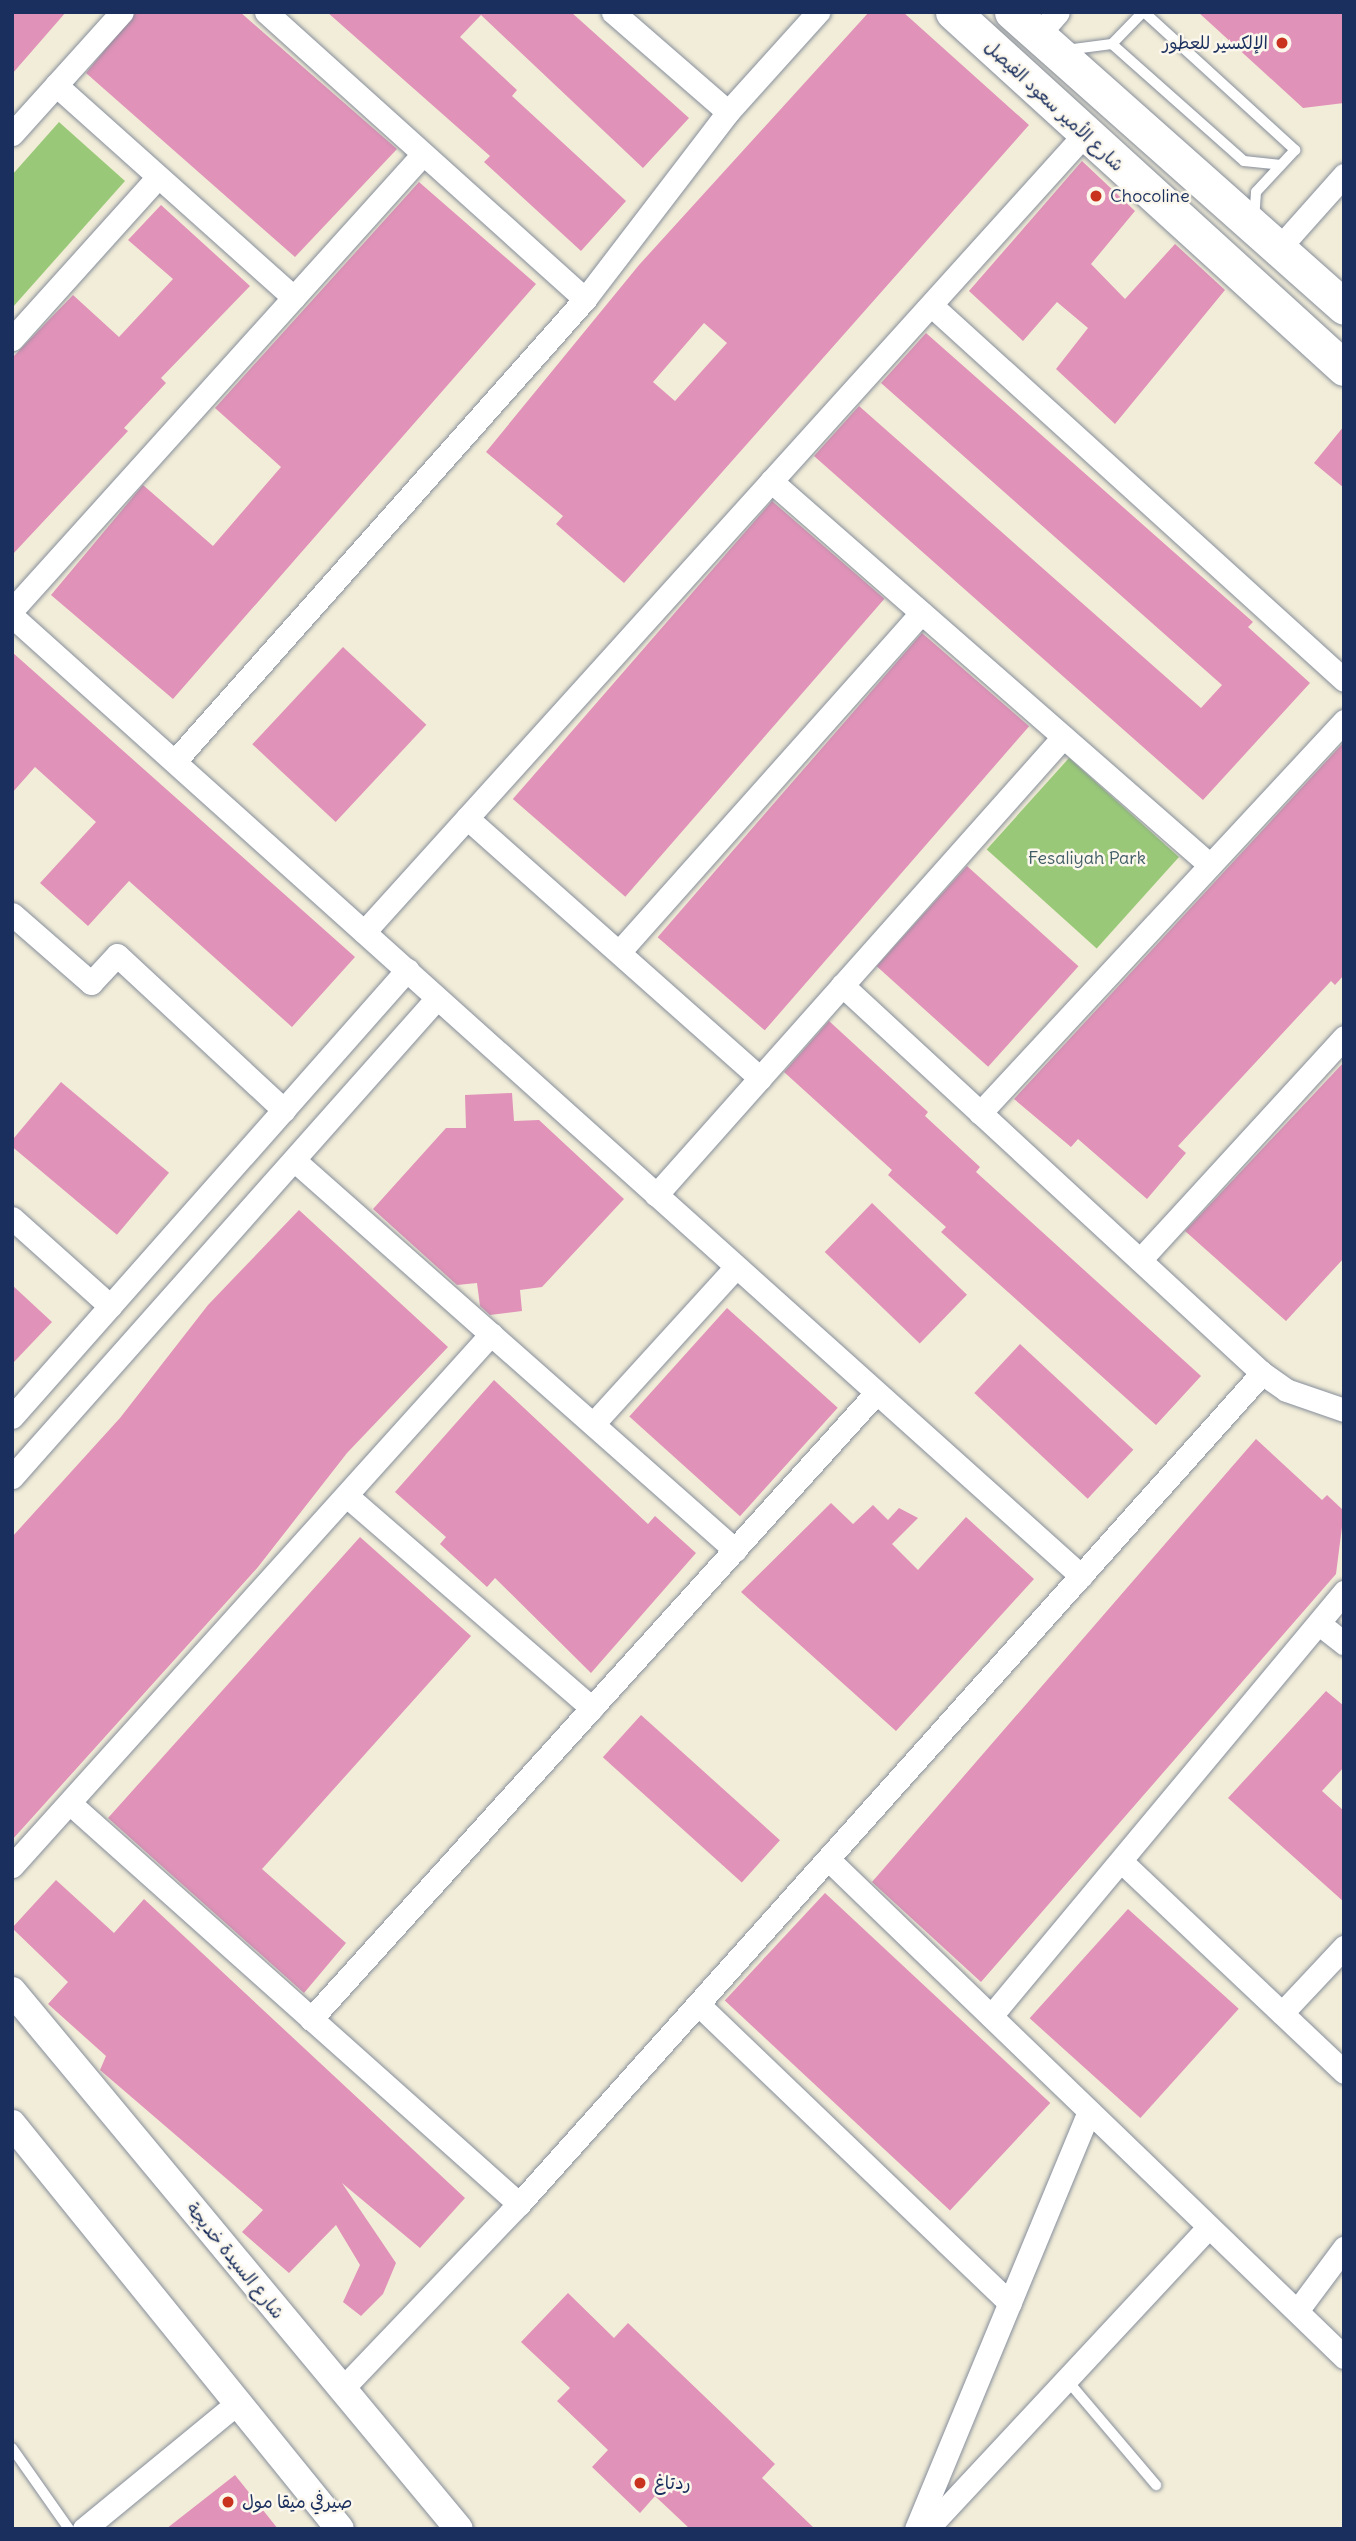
<!DOCTYPE html>
<html>
<head>
<meta charset="utf-8">
<style>
	body { margin:0 }
	#map { position:relative; width:1356px; height:2541px; overflow:hidden; background:#f2edd8; font-family:Delius,"Playpen Sans Arabic",sans-serif }
	div>[style] { position:absolute }
	.green>* { inset:0; background:#99c978; transform-origin:0 0 }
	.building>* { inset:0; background:#e092b8; transform-origin:0 0 }
	.roads { filter:drop-shadow(0 0 2px #868e9b) drop-shadow(0 0 2px #868e9b) }
	.service>* { height:10px; margin:-5px; padding:0 5px; transform-origin:5px; border-radius:5px; background:#fff }
	.minor>* { height:23px; margin:-11.5px; padding:0 11.5px; transform-origin:11.5px; border-radius:11.5px; background:#fff }
	.tertiary>* { height:28px; margin:-14px; padding:0 14px; transform-origin:14px; border-radius:14px; background:#fff }
	.primary>* { height:35px; margin:-17.5px; padding:0 17.5px; transform-origin:17.5px; border-radius:17.5px; background:#fff }
	.dots>* { width:19px; height:19px; translate:-50% -50%; box-sizing:border-box; border:4px solid #fbf7ec; border-radius:50% }
	span { translate:-50% -50%; white-space:nowrap; text-align:center; line-height:1.15; -webkit-text-stroke:5px #fbf7ec; paint-order:stroke }
	.poi-label { font-size:18px; color:#1b2f5e }
	.right { translate:-100% -50%; text-align:right }
	.left { translate:0 -50%; text-align:left }
	.street-label { font-size:18px; color:#1b2f5e }
	.park-label { font-size:18px; color:#415d66 }
	.frame { position:absolute; inset:0; border:14px solid #1b2f5e; pointer-events:none }
</style>
</head>
<body>
<div id="map">
	<div class="green">
		<i style="clip-path:polygon(59px 122px,125px 181px,12px 308px,12px 175px)"></i>
		<i style="left:1069px;top:758px;width:148px;height:123px;rotate:42deg"></i>
	</div>
	<div class="building">
		<i style="clip-path:polygon(12px 12px,66px 12px,12px 74px)"></i>
		<i style="clip-path:polygon(136px 12px,240px 12px,397px 149px,295px 257px,86px 73px)"></i>
		<i style="clip-path:polygon(327px 12px,571px 12px,689px 118px,643px 168px,481px 15px,460px 37px,517px 90px,512px 96px,626px 201px,581px 251px,484px 162px,490px 156px)"></i>
		<i style="clip-path:polygon(evenodd,869px 12px,903px 12px,1029px 125px,624px 583px,556px 524px,563px 516px,486px 452px,639px 265px,869px 12px,704px 323px,727px 343px,675px 401px,653px 382px,704px 323px)"></i>
		<i style="clip-path:polygon(1198px 12px,1344px 12px,1344px 103px,1303px 108px)"></i>
		<i style="clip-path:polygon(1082px 161px,1135px 211px,1091px 264px,1125px 299px,1175px 244px,1225px 290px,1115px 424px,1056px 369px,1088px 328px,1057px 302px,1023px 341px,969px 291px)"></i>
		<i style="clip-path:polygon(419px 182px,536px 284px,173px 699px,51px 595px,143px 485px,213px 546px,281px 467px,215px 408px)"></i>
		<i style="clip-path:polygon(161px 205px,250px 286px,161px 378px,166px 383px,124px 428px,128px 431px,12px 555px,12px 358px,73px 295px,119px 337px,173px 279px,128px 240px)"></i>
		<i style="clip-path:polygon(926px 333px,1253px 622px,1248px 627px,1310px 683px,1203px 800px,814px 456px,859px 406px,1201px 708px,1222px 685px,881px 383px)"></i>
		<i style="clip-path:polygon(1344px 426px,1344px 488px,1314px 463px)"></i>
		<i style="left:772px;top:501px;width:149px;height:395px;rotate:41deg"></i>
		<i style="left:922px;top:633px;width:142px;height:403px;rotate:41deg"></i>
		<i style="left:343px;top:647px;width:114px;height:133px;rotate:43deg"></i>
		<i style="clip-path:polygon(12px 652px,355px 957px,292px 1027px,129px 881px,88px 926px,40px 883px,96px 822px,35px 767px,12px 793px)"></i>
		<i style="clip-path:polygon(1344px 742px,1344px 975px,1335px 985px,1331px 981px,1178px 1146px,1186px 1153px,1147px 1199px,1078px 1139px,1071px 1147px,1014px 1099px)"></i>
		<i style="left:967px;top:866px;width:150px;height:135px;rotate:42deg"></i>
		<i style="clip-path:polygon(829px 1021px,928px 1112px,925px 1116px,980px 1167px,976px 1172px,1201px 1376px,1156px 1425px,941px 1232px,946px 1227px,888px 1175px,892px 1170px,784px 1072px)"></i>
		<i style="clip-path:polygon(1344px 1062px,1344px 1258px,1286px 1321px,1185px 1231px)"></i>
		<i style="left:61px;top:1082px;width:141px;height:81px;rotate:40deg"></i>
		<i style="clip-path:polygon(512px 1093px,514px 1121px,539px 1120px,624px 1199px,542px 1287px,520px 1290px,522px 1311px,490px 1315px,480px 1306px,477px 1283px,457px 1285px,373px 1209px,446px 1128px,466px 1128px,465px 1095px)"></i>
		<i style="left:872px;top:1203px;width:132px;height:68px;rotate:44deg"></i>
		<i style="clip-path:polygon(299px 1210px,448px 1347px,347px 1453px,258px 1567px,12px 1840px,12px 1537px,120px 1418px,208px 1305px)"></i>
		<i style="clip-path:polygon(12px 1285px,52px 1322px,12px 1364px)"></i>
		<i style="left:727px;top:1308px;width:149px;height:146px;rotate:42deg"></i>
		<i style="left:1020px;top:1344px;width:155px;height:67px;rotate:43deg"></i>
		<i style="clip-path:polygon(494px 1380px,648px 1524px,655px 1516px,696px 1553px,591px 1673px,495px 1578px,487px 1587px,440px 1544px,446px 1537px,395px 1492px)"></i>
		<i style="clip-path:polygon(1256px 1439px,1322px 1500px,1327px 1495px,1344px 1511px,1336px 1574px,981px 1982px,872px 1882px)"></i>
		<i style="clip-path:polygon(831px 1503px,853px 1524px,873px 1505px,888px 1520px,899px 1508px,918px 1518px,892px 1544px,918px 1570px,966px 1517px,1034px 1579px,896px 1731px,741px 1592px)"></i>
		<i style="clip-path:polygon(360px 1537px,471px 1636px,262px 1869px,346px 1943px,304px 1993px,108px 1818px)"></i>
		<i style="clip-path:polygon(1326px 1691px,1344px 1706px,1344px 1767px,1322px 1791px,1344px 1811px,1344px 1902px,1228px 1798px)"></i>
		<i style="left:641px;top:1715px;width:187px;height:57px;rotate:42deg"></i>
		<i style="clip-path:polygon(56px 1880px,114px 1933px,144px 1899px,465px 2198px,420px 2248px,342px 2183px,396px 2263px,383px 2294px,361px 2316px,343px 2302px,360px 2265px,336px 2225px,289px 2273px,242px 2232px,263px 2210px,100px 2070px,106px 2056px,48px 2004px,68px 1982px,12px 1928px)"></i>
		<i style="left:825px;top:1893px;width:308px;height:147px;rotate:43deg"></i>
		<i style="left:1128px;top:1909px;width:149px;height:147px;rotate:42deg"></i>
		<i style="clip-path:polygon(568px 2293px,614px 2338px,628px 2323px,775px 2464px,762px 2478px,815px 2529px,690px 2529px,655px 2496px,640px 2513px,592px 2467px,608px 2450px,557px 2401px,570px 2388px,521px 2342px)"></i>
		<i style="clip-path:polygon(235px 2475px,278px 2529px,166px 2529px)"></i>
	</div>
	<div class="roads">
		<div class="service">
			<i style="left:1143px;top:12px;width:45px;rotate:134.1deg"></i>
			<i style="left:1112px;top:44px;width:176px;rotate:41.6deg"></i>
			<i style="left:1244px;top:161px;width:37px;rotate:6deg"></i>
			<i style="left:1144px;top:12px;width:205px;rotate:42.4deg"></i>
			<i style="left:1295px;top:150px;width:57px;rotate:132.9deg"></i>
			<i style="left:1256px;top:192px;width:27px;rotate:94deg"></i>
			<i style="left:1066px;top:50px;width:46px;rotate:-7.4deg"></i>
			<i style="left:1067px;top:2380px;width:138px;rotate:49.7deg"></i>
			<i style="left:12px;top:2448px;width:99px;rotate:54.9deg"></i>
		</div>
		<div class="minor">
			<i style="left:266px;top:12px;width:429px;rotate:42deg"></i>
			<i style="left:613px;top:12px;width:152px;rotate:41deg"></i>
			<i style="left:1038px;top:35px;width:30px;rotate:-49deg"></i>
			<i style="left:56px;top:85px;width:319px;rotate:41.8deg"></i>
			<i style="left:12px;top:134px;width:164px;rotate:-48deg"></i>
			<i style="left:1279px;top:248px;width:98px;rotate:-48.3deg"></i>
			<i style="left:931px;top:305px;width:558px;rotate:42.24deg"></i>
			<i style="left:12px;top:339px;width:218px;rotate:-48deg"></i>
			<i style="left:771px;top:481px;width:583px;rotate:41.18deg"></i>
			<i style="left:12px;top:610px;width:614px;rotate:-47.97deg"></i>
			<i style="left:12px;top:616px;width:1437px;rotate:41.92deg"></i>
			<i style="left:175px;top:761px;width:618px;rotate:-48.41deg"></i>
			<i style="left:585px;top:299px;width:235px;rotate:-52.6deg"></i>
			<i style="left:728px;top:112px;width:135px;rotate:-48deg"></i>
			<i style="left:467px;top:818px;width:392px;rotate:41.6deg"></i>
			<i style="left:12px;top:914px;width:105px;rotate:41.1deg"></i>
			<i style="left:91px;top:983px;width:38px;rotate:-47deg"></i>
			<i style="left:117px;top:955px;width:228px;rotate:42.9deg"></i>
			<i style="left:364px;top:932px;width:1074px;rotate:-47.91deg"></i>
			<i style="left:620px;top:951px;width:453px;rotate:-48.3deg"></i>
			<i style="left:842px;top:985px;width:572px;rotate:42.73deg"></i>
			<i style="left:1262px;top:1373px;width:29px;rotate:35deg"></i>
			<i style="left:1286px;top:1390px;width:61px;rotate:19deg"></i>
			<i style="left:980px;top:1113px;width:535px;rotate:-47.12deg"></i>
			<i style="left:294px;top:1160px;width:589px;rotate:41.49deg"></i>
			<i style="left:656px;top:1195px;width:613px;rotate:-48.37deg"></i>
			<i style="left:12px;top:1218px;width:132px;rotate:41.9deg"></i>
			<i style="left:1140px;top:1260px;width:302px;rotate:-47.5deg"></i>
			<i style="left:12px;top:1417px;width:597px;rotate:-48.53deg"></i>
			<i style="left:593px;top:1424px;width:212px;rotate:-47.7deg"></i>
			<i style="left:12px;top:1477px;width:640px;rotate:-48.42deg"></i>
			<i style="left:347px;top:1496px;width:324px;rotate:40.9deg"></i>
			<i style="left:1322px;top:1626px;width:28px;rotate:38deg"></i>
			<i style="left:73px;top:1806px;width:598px;rotate:41.74deg"></i>
			<i style="left:828px;top:1859px;width:717px;rotate:43.98deg"></i>
			<i style="left:1122px;top:1862px;width:306px;rotate:43.4deg"></i>
			<i style="left:12px;top:1866px;width:716px;rotate:-48deg"></i>
			<i style="left:698px;top:2004px;width:432px;rotate:43.8deg"></i>
			<i style="left:1282px;top:2013px;width:91px;rotate:-46.8deg"></i>
			<i style="left:991px;top:2016px;width:552px;rotate:-50.22deg"></i>
			<i style="left:311px;top:2019px;width:843px;rotate:-47.93deg"></i>
			<i style="left:1297px;top:2311px;width:79px;rotate:-53.3deg"></i>
			<i style="left:341px;top:2390px;width:257px;rotate:-46.3deg"></i>
			<i style="left:519px;top:2204px;width:1115px;rotate:-48.2deg"></i>
			<i style="left:84px;top:2529px;width:197px;rotate:-39.4deg"></i>
			<i style="left:916px;top:2529px;width:452px;rotate:-67.5deg"></i>
			<i style="left:927px;top:2529px;width:413px;rotate:-47deg"></i>
		</div>
		<div class="tertiary">
			<i style="left:12px;top:1991px;width:699px;rotate:50.28deg"></i>
			<i style="left:12px;top:2124px;width:521px;rotate:51deg"></i>
		</div>
		<div class="primary">
			<i style="left:953px;top:12px;width:529px;rotate:42.32deg"></i>
			<i style="left:1012px;top:12px;width:444px;rotate:41.6deg"></i>
		</div>
	</div>
	<div class="dots">
		<i style="left:1282px;top:43px;background:#c8321e"></i>
		<i style="left:1096px;top:196px;background:#c8321e"></i>
		<i style="left:640px;top:2483px;background:#c8321e"></i>
		<i style="left:228px;top:2502px;background:#c8321e"></i>
	</div>
	<div class="poi-label">
		<span class="right" style="left:1268px;top:43px">الإلكسير للعطور</span>
		<span class="left" style="left:1110px;top:196px">Chocoline</span>
		<span class="left" style="left:654px;top:2483px">ردتاغ</span>
		<span class="left" style="left:242px;top:2502px">صيرفي ميقا مول</span>
	</div>
	<div class="street-label">
		<span style="left:1054px;top:106px;rotate:43deg">شارع الأمير سعود الفيصل</span>
		<span style="left:235px;top:2261px;rotate:51deg">شارع السيدة خديجة</span>
	</div>
	<div class="park-label">
		<span style="left:1087px;top:858px">Fesaliyah Park</span>
	</div>
	<div class="frame"></div>
</div>
</body>
</html>
